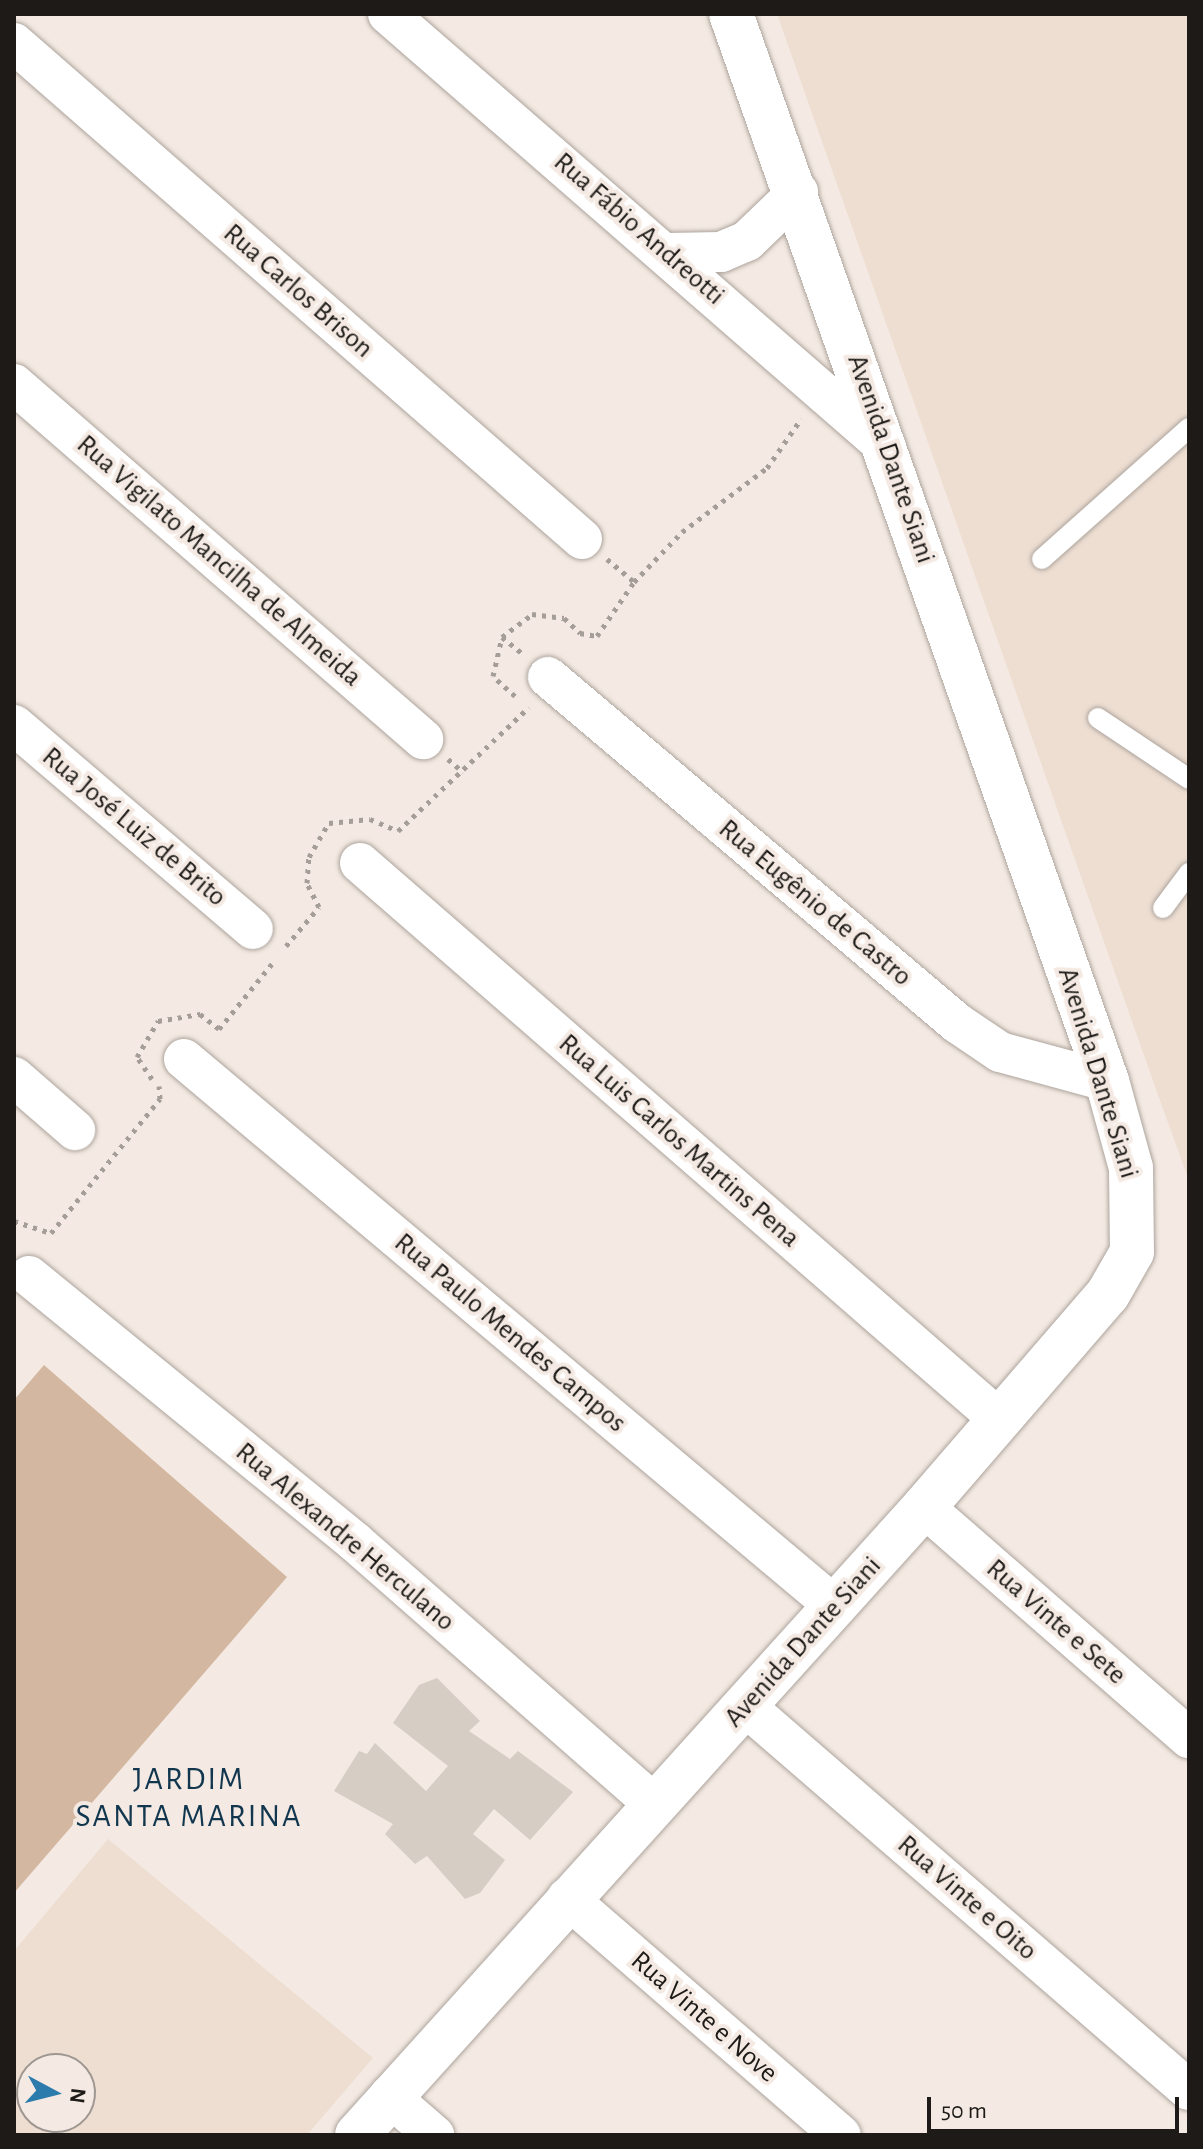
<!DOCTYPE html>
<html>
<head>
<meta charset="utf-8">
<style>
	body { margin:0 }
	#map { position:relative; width:1203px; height:2149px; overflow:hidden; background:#f4eae3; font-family:"Alegreya Sans",sans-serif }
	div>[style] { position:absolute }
	.built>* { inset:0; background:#eeded2 }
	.green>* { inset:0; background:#d3b7a0 }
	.building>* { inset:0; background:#d6cdc5 }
	.path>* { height:5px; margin-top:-2.5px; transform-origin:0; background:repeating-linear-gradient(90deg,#a59e98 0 4px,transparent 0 10px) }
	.roads { filter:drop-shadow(0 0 2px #ada49d) drop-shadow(0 0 2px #ada49d) }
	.service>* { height:20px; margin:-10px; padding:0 10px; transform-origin:10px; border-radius:10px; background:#fff }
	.minor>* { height:40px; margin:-20px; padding:0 20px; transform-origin:20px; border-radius:20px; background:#fff }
	.tertiary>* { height:44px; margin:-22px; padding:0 22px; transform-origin:22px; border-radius:22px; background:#fff }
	span { translate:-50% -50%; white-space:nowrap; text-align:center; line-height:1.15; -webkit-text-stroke:8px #f4eae3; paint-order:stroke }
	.street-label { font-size:28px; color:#1d1a17 }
	.quarter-label { font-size:32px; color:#11364e; letter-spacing:2px }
	.frame { position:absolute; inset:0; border:16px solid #1d1a17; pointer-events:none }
	.north { position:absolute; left:16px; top:2053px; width:80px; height:80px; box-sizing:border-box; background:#f4eae3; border:2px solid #9e9791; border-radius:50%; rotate:97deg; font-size:22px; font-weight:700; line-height:32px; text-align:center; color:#1d1a17 }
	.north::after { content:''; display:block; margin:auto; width:28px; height:36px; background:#2c7bad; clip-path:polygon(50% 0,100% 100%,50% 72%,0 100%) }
	.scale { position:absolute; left:927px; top:2097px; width:252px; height:36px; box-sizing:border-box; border:4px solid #1d1a17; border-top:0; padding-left:10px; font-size:24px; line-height:28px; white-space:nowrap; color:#1d1a17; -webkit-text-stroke:6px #f4eae3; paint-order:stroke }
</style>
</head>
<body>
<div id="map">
	<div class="built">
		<i style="clip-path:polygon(777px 14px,1189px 14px,1189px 1181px,1153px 1081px)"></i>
		<i style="clip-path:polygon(evenodd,108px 1839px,373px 2058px,307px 2135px,14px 2135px,14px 1951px,108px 1839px,32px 2069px,80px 2069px,80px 2117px,32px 2117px,32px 2069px)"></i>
	</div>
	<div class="green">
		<i style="clip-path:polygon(44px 1365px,287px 1577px,14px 1893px,14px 1400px)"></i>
	</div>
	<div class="building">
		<i style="clip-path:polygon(437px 1678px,480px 1721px,469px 1731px,510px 1759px,518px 1751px,573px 1792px,530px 1840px,494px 1809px,473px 1834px,505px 1860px,480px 1893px,465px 1899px,427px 1856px,415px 1864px,385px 1834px,393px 1824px,334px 1791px,359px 1751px,367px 1754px,375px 1743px,426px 1791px,448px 1766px,393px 1723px,419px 1685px)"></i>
	</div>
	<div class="path">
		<i style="left:607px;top:559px;width:35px;rotate:40deg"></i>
		<i style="left:502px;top:637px;width:27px;rotate:39deg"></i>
		<i style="left:515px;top:696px;width:30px;rotate:-138deg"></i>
		<i style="left:493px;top:676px;width:40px;rotate:-77deg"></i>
		<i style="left:502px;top:637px;width:38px;rotate:-37deg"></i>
		<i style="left:532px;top:614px;width:32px;rotate:7deg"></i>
		<i style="left:564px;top:618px;width:22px;rotate:43deg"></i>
		<i style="left:580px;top:633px;width:17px;rotate:10deg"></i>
		<i style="left:597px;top:636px;width:65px;rotate:-55.6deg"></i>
		<i style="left:634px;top:582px;width:69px;rotate:-46.2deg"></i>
		<i style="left:682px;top:532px;width:106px;rotate:-37deg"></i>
		<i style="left:767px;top:468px;width:60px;rotate:-55.2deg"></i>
		<i style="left:448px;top:759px;width:20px;rotate:41deg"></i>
		<i style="left:286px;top:946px;width:51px;rotate:-49.8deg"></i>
		<i style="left:319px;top:907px;width:27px;rotate:-117deg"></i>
		<i style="left:307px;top:883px;width:26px;rotate:-86deg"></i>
		<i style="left:309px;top:857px;width:39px;rotate:-60deg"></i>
		<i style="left:329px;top:823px;width:41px;rotate:-5.6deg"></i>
		<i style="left:370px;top:819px;width:30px;rotate:23deg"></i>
		<i style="left:398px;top:831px;width:180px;rotate:-43.4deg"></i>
		<i style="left:152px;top:1079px;width:27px;rotate:-124deg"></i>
		<i style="left:137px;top:1057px;width:42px;rotate:-59.7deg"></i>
		<i style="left:158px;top:1021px;width:43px;rotate:-9.5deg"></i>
		<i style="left:200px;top:1014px;width:24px;rotate:38deg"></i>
		<i style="left:219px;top:1029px;width:89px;rotate:-50.9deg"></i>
		<i style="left:14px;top:1221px;width:39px;rotate:18deg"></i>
		<i style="left:51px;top:1233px;width:173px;rotate:-50.9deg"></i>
		<i style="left:160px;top:1099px;width:13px;rotate:-94deg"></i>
	</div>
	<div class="roads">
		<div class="service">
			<i style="left:1042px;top:559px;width:197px;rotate:-41.7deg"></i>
			<i style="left:1098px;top:718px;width:110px;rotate:33.8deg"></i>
			<i style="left:1163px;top:908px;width:44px;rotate:-53.4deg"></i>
		</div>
		<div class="minor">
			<i style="left:388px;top:14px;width:660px;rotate:41.01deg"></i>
			<i style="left:14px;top:43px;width:754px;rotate:41.13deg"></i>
			<i style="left:668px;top:253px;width:53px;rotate:-1.1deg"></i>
			<i style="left:721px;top:252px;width:28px;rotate:-23deg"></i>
			<i style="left:747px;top:241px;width:71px;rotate:-43.9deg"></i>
			<i style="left:14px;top:384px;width:542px;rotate:40.96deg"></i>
			<i style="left:548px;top:677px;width:536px;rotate:40.23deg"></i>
			<i style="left:957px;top:1023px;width:52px;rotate:34deg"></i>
			<i style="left:1000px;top:1052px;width:111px;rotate:15.2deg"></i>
			<i style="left:14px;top:725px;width:314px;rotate:40.5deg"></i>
			<i style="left:360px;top:863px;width:847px;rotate:41.03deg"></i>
			<i style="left:184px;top:1059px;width:852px;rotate:40.05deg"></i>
			<i style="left:14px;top:1077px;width:81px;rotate:41deg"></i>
			<i style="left:29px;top:1276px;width:422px;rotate:39.2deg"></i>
			<i style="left:356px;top:1543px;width:398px;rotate:41.2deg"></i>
			<i style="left:924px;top:1507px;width:352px;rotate:41.1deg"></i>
			<i style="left:745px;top:1706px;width:587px;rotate:40.86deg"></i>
			<i style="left:567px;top:1898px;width:362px;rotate:40.9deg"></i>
			<i style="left:389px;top:2096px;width:60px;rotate:40.9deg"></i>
		</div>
		<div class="tertiary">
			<i style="left:357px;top:2135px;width:846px;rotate:-47.92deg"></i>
			<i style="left:924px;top:1507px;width:281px;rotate:-49.2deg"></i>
			<i style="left:1108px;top:1294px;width:48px;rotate:-60.3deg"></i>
			<i style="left:1132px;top:1252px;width:84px;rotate:-90.7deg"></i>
			<i style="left:1131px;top:1168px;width:90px;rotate:-105.4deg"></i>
			<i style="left:1107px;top:1081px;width:1131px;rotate:-109.41deg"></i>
		</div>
	</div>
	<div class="street-label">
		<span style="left:639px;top:229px;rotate:41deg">Rua Fábio Andreotti</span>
		<span style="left:298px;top:291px;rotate:41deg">Rua Carlos Brison</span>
		<span style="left:891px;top:459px;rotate:71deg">Avenida Dante Siani</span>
		<span style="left:219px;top:561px;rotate:41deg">Rua Vigilato Mancilha de Almeida</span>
		<span style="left:134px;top:827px;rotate:40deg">Rua José Luiz de Brito</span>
		<span style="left:815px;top:903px;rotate:40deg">Rua Eugênio de Castro</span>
		<span style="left:1098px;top:1073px;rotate:73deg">Avenida Dante Siani</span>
		<span style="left:679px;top:1141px;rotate:41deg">Rua Luis Carlos Martins Pena</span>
		<span style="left:510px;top:1333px;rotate:40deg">Rua Paulo Mendes Campos</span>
		<span style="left:345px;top:1537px;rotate:40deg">Rua Alexandre Herculano</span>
		<span style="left:1056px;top:1622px;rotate:41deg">Rua Vinte e Sete</span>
		<span style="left:803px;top:1642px;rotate:-48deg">Avenida Dante Siani</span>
		<span style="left:967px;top:1898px;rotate:41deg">Rua Vinte e Oito</span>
		<span style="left:704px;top:2017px;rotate:41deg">Rua Vinte e Nove</span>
	</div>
	<div class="quarter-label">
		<span style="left:189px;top:1798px">JARDIM<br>SANTA MARINA</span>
	</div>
	<div class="frame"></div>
	<div class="north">N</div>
	<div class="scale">50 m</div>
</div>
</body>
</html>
